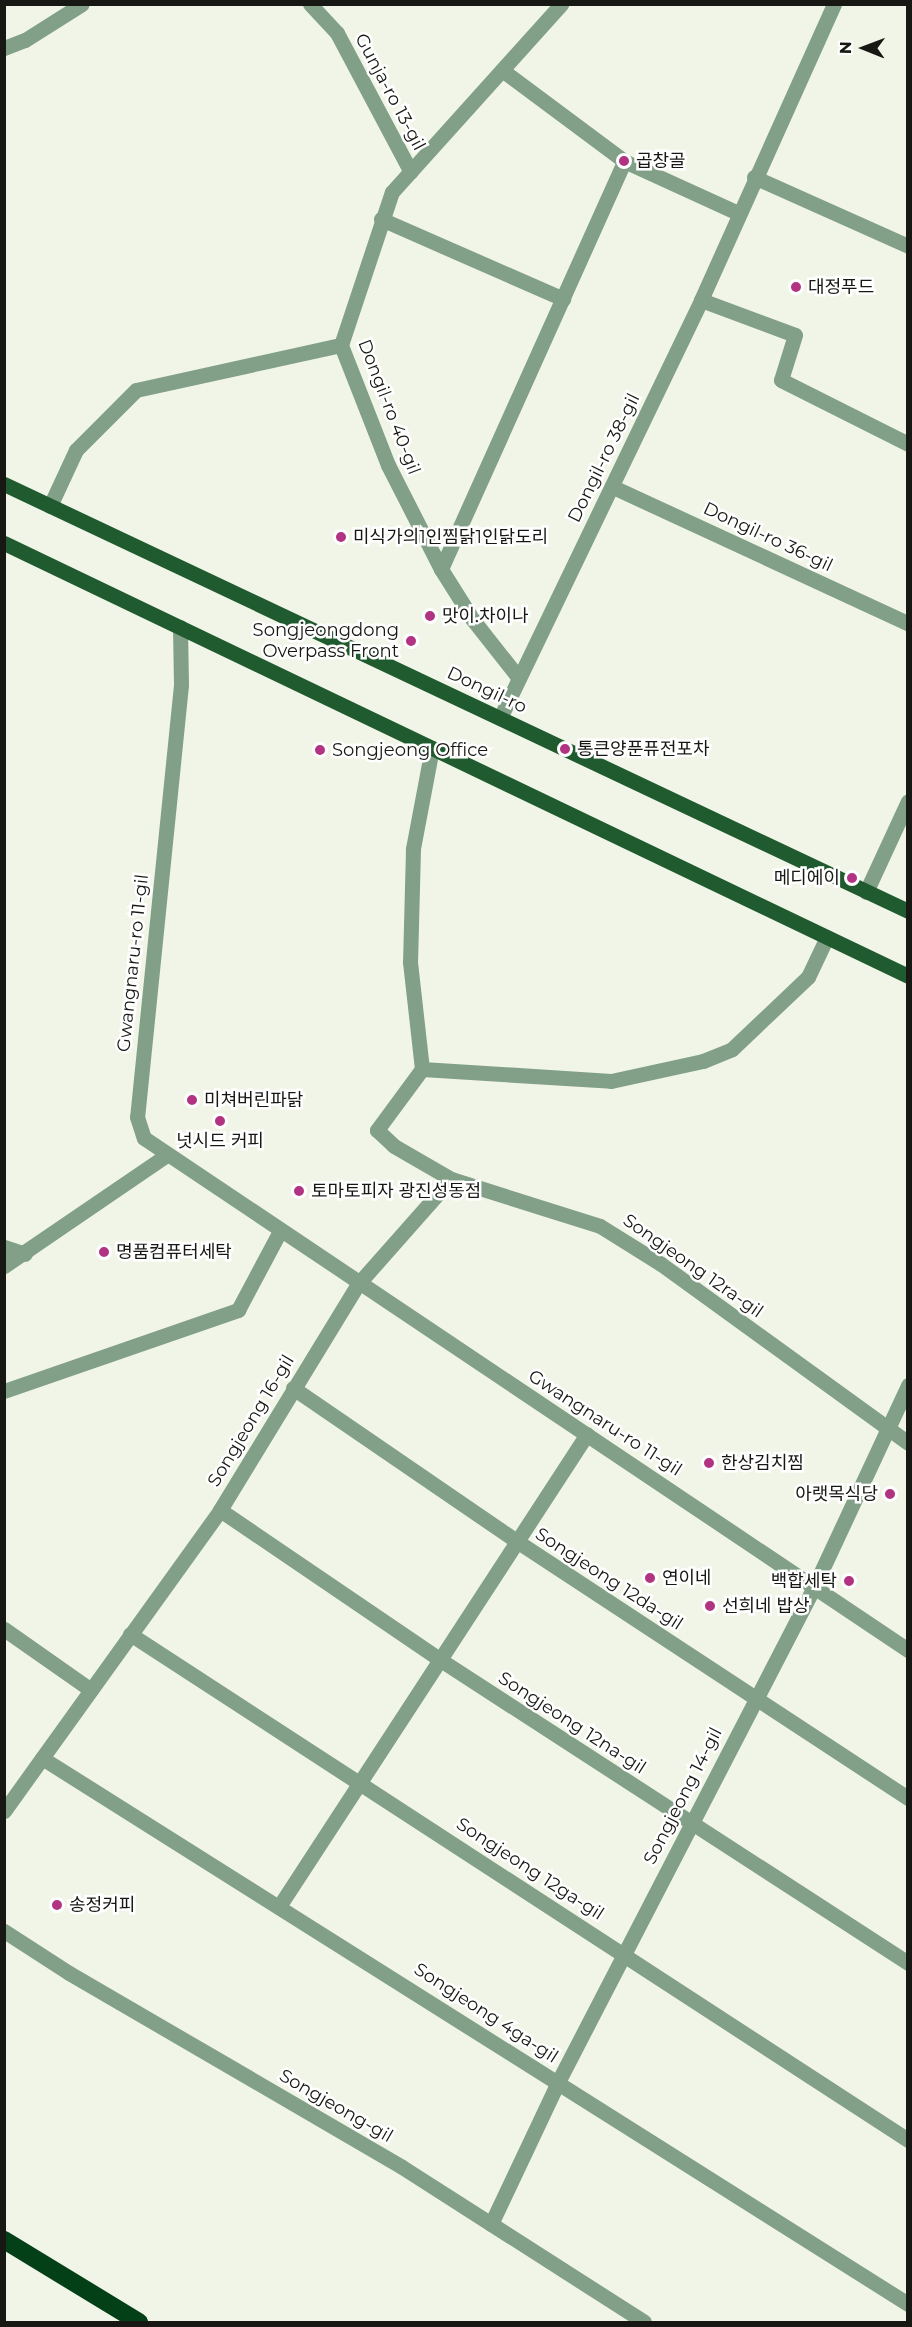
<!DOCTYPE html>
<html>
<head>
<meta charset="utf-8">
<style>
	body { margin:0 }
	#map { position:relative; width:912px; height:2327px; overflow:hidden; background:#f1f5e8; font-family:Montserrat,"Noto Sans KR",sans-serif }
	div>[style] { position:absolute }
	.street>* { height:15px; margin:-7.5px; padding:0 7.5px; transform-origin:7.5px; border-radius:7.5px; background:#82a087 }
	.primary>* { height:15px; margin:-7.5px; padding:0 7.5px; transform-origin:7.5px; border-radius:7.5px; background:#205b2f }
	.highway>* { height:18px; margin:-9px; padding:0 9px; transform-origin:9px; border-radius:9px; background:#034018 }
	.dots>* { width:16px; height:16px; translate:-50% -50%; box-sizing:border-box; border:3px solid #fff; border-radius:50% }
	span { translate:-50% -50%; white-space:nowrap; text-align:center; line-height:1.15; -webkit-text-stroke:5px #fff; paint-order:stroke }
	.street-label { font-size:18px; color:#171814 }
	.poi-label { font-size:18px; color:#171814 }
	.left { translate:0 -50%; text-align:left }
	.right { translate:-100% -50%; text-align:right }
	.frame { position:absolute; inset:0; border:6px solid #171814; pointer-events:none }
	.north { position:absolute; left:834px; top:18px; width:60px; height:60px; -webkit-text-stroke:4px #fff; paint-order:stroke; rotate:271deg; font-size:16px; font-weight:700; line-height:24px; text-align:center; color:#171814 }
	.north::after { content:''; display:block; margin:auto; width:21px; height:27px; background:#171814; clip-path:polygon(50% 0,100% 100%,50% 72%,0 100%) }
</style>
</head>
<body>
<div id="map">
	<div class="street">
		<i style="left:310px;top:4px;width:40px;rotate:47deg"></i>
		<i style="left:337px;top:33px;width:157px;rotate:62deg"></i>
		<i style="left:4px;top:48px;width:22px;rotate:-21deg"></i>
		<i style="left:25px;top:40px;width:67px;rotate:-32.3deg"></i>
		<i style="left:502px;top:70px;width:152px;rotate:36.7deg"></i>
		<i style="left:624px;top:161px;width:125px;rotate:24.5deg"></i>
		<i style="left:754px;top:177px;width:169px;rotate:24.1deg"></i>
		<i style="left:381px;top:219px;width:199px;rotate:23.7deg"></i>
		<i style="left:701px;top:300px;width:100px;rotate:20.4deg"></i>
		<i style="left:795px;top:335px;width:47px;rotate:107.3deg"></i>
		<i style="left:781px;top:380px;width:142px;rotate:26.7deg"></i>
		<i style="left:613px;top:487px;width:325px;rotate:24.8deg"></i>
		<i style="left:50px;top:506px;width:62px;rotate:-65.1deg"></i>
		<i style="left:76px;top:450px;width:85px;rotate:-45deg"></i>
		<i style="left:136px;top:390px;width:210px;rotate:-12.4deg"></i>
		<i style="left:441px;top:569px;width:117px;rotate:-117deg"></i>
		<i style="left:388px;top:465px;width:129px;rotate:-111.4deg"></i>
		<i style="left:341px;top:345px;width:161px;rotate:-71.6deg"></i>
		<i style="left:392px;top:192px;width:253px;rotate:-48deg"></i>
		<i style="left:180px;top:627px;width:58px;rotate:89deg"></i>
		<i style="left:181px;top:685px;width:434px;rotate:95.8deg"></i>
		<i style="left:137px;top:1117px;width:22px;rotate:72deg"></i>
		<i style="left:144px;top:1138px;width:920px;rotate:33.83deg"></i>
		<i style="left:518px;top:677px;width:73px;rotate:-128.3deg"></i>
		<i style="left:473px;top:620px;width:60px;rotate:-122.1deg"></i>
		<i style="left:441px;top:569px;width:447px;rotate:-65.8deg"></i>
		<i style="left:500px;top:718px;width:464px;rotate:-64.3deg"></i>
		<i style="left:701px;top:300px;width:325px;rotate:-65.8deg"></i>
		<i style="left:432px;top:748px;width:103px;rotate:100.7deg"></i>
		<i style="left:413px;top:849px;width:113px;rotate:91.5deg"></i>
		<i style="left:410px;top:962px;width:108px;rotate:83.6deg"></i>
		<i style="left:422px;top:1069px;width:189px;rotate:3.6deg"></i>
		<i style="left:611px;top:1081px;width:94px;rotate:-12.3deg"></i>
		<i style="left:703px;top:1061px;width:31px;rotate:-22deg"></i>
		<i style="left:732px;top:1049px;width:105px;rotate:-43.5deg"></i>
		<i style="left:808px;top:977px;width:44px;rotate:-64.6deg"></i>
		<i style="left:866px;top:892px;width:100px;rotate:-65.2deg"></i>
		<i style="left:422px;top:1069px;width:76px;rotate:126.4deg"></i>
		<i style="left:377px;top:1130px;width:23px;rotate:43deg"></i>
		<i style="left:394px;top:1146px;width:66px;rotate:30.1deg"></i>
		<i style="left:451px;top:1179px;width:156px;rotate:17.5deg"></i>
		<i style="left:600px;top:1226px;width:72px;rotate:31.9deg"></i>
		<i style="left:661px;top:1264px;width:305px;rotate:35.9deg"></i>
		<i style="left:4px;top:1247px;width:22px;rotate:18deg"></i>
		<i style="left:4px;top:1266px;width:195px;rotate:-34.3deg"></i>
		<i style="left:293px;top:1388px;width:269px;rotate:34.4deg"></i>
		<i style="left:515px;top:1540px;width:470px;rotate:33.3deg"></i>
		<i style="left:4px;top:1391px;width:248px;rotate:-19.1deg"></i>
		<i style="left:238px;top:1310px;width:89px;rotate:-62deg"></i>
		<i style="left:220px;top:1510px;width:265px;rotate:34.2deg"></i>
		<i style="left:439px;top:1659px;width:559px;rotate:32.95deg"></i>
		<i style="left:4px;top:1629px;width:106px;rotate:35deg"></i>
		<i style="left:130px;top:1634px;width:928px;rotate:33.04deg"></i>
		<i style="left:42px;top:1758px;width:1024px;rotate:32.23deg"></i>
		<i style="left:4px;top:1811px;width:370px;rotate:-54.3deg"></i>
		<i style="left:220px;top:1510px;width:265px;rotate:-58.6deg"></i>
		<i style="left:358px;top:1284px;width:140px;rotate:-48.5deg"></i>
		<i style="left:280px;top:1905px;width:562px;rotate:-56.9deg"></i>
		<i style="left:4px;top:1931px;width:77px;rotate:32.9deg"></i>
		<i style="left:69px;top:1973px;width:385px;rotate:30.2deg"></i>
		<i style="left:402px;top:2167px;width:287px;rotate:32.6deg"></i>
		<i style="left:491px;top:2224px;width:157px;rotate:-64.7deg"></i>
		<i style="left:558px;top:2082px;width:557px;rotate:-62.65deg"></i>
		<i style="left:814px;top:1587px;width:223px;rotate:-65deg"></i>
	</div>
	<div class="primary">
		<i style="left:4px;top:484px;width:1000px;rotate:25.28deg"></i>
		<i style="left:4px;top:543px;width:1002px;rotate:25.59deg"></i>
	</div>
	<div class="highway">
		<i style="left:4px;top:2240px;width:158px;rotate:31.3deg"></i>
	</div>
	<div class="dots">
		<i style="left:624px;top:161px;background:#b13382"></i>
		<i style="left:796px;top:287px;background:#b13382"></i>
		<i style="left:341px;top:537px;background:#b13382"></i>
		<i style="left:430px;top:616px;background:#b13382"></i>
		<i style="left:411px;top:641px;background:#b13382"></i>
		<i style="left:565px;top:749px;background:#b13382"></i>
		<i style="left:320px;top:750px;background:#b13382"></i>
		<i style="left:852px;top:878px;background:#b13382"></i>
		<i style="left:192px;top:1100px;background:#b13382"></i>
		<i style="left:220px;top:1121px;background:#b13382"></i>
		<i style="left:299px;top:1191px;background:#b13382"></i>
		<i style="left:104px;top:1252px;background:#b13382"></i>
		<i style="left:709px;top:1463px;background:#b13382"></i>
		<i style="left:890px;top:1494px;background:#b13382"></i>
		<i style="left:650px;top:1578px;background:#b13382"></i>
		<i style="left:849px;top:1581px;background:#b13382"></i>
		<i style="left:710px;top:1606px;background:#b13382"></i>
		<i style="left:57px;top:1905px;background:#b13382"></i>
	</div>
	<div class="street-label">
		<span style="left:390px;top:92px;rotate:62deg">Gunja-ro 13-gil</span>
		<span style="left:389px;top:407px;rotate:69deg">Dongil-ro 40-gil</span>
		<span style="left:604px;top:458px;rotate:-64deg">Dongil-ro 38-gil</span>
		<span style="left:768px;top:537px;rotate:25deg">Dongil-ro 36-gil</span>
		<span style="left:487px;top:690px;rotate:25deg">Dongil-ro</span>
		<span style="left:133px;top:963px;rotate:-84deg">Gwangnaru-ro 11-gil</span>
		<span style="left:693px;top:1266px;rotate:35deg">Songjeong 12ra-gil</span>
		<span style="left:251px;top:1421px;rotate:-59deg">Songjeong 16-gil</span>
		<span style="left:605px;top:1423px;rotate:33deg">Gwangnaru-ro 11-gil</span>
		<span style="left:609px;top:1579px;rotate:33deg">Songjeong 12da-gil</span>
		<span style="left:572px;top:1723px;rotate:33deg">Songjeong 12na-gil</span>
		<span style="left:683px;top:1796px;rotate:-63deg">Songjeong 14-gil</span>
		<span style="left:530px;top:1869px;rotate:33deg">Songjeong 12ga-gil</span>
		<span style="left:486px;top:2013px;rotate:33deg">Songjeong 4ga-gil</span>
		<span style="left:336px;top:2106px;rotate:30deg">Songjeong-gil</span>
	</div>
	<div class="poi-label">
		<span class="left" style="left:636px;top:161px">곱창골</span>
		<span class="left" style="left:808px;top:287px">대정푸드</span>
		<span class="left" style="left:353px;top:537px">미식가의1인찜닭1인닭도리</span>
		<span class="left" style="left:442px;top:616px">맛이.차이나</span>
		<span class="right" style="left:399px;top:641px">Songjeongdong<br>Overpass Front</span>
		<span class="left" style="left:577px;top:749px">통큰양푼퓨전포차</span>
		<span class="left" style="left:332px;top:750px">Songjeong Office</span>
		<span class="right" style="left:840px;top:878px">메디에이</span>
		<span class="left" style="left:204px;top:1100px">미쳐버린파닭</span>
		<span style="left:220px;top:1141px">넛시드 커피</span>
		<span class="left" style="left:311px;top:1191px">토마토피자 광진성동점</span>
		<span class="left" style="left:116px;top:1252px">명품컴퓨터세탁</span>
		<span class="left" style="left:721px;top:1463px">한상김치찜</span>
		<span class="right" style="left:878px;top:1494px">아랫목식당</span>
		<span class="left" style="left:662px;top:1578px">연이네</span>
		<span class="right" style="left:837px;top:1581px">백합세탁</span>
		<span class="left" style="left:722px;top:1606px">선희네 밥상</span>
		<span class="left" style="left:69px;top:1905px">송정커피</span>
	</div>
	<div class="frame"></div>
	<div class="north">N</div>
</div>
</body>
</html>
